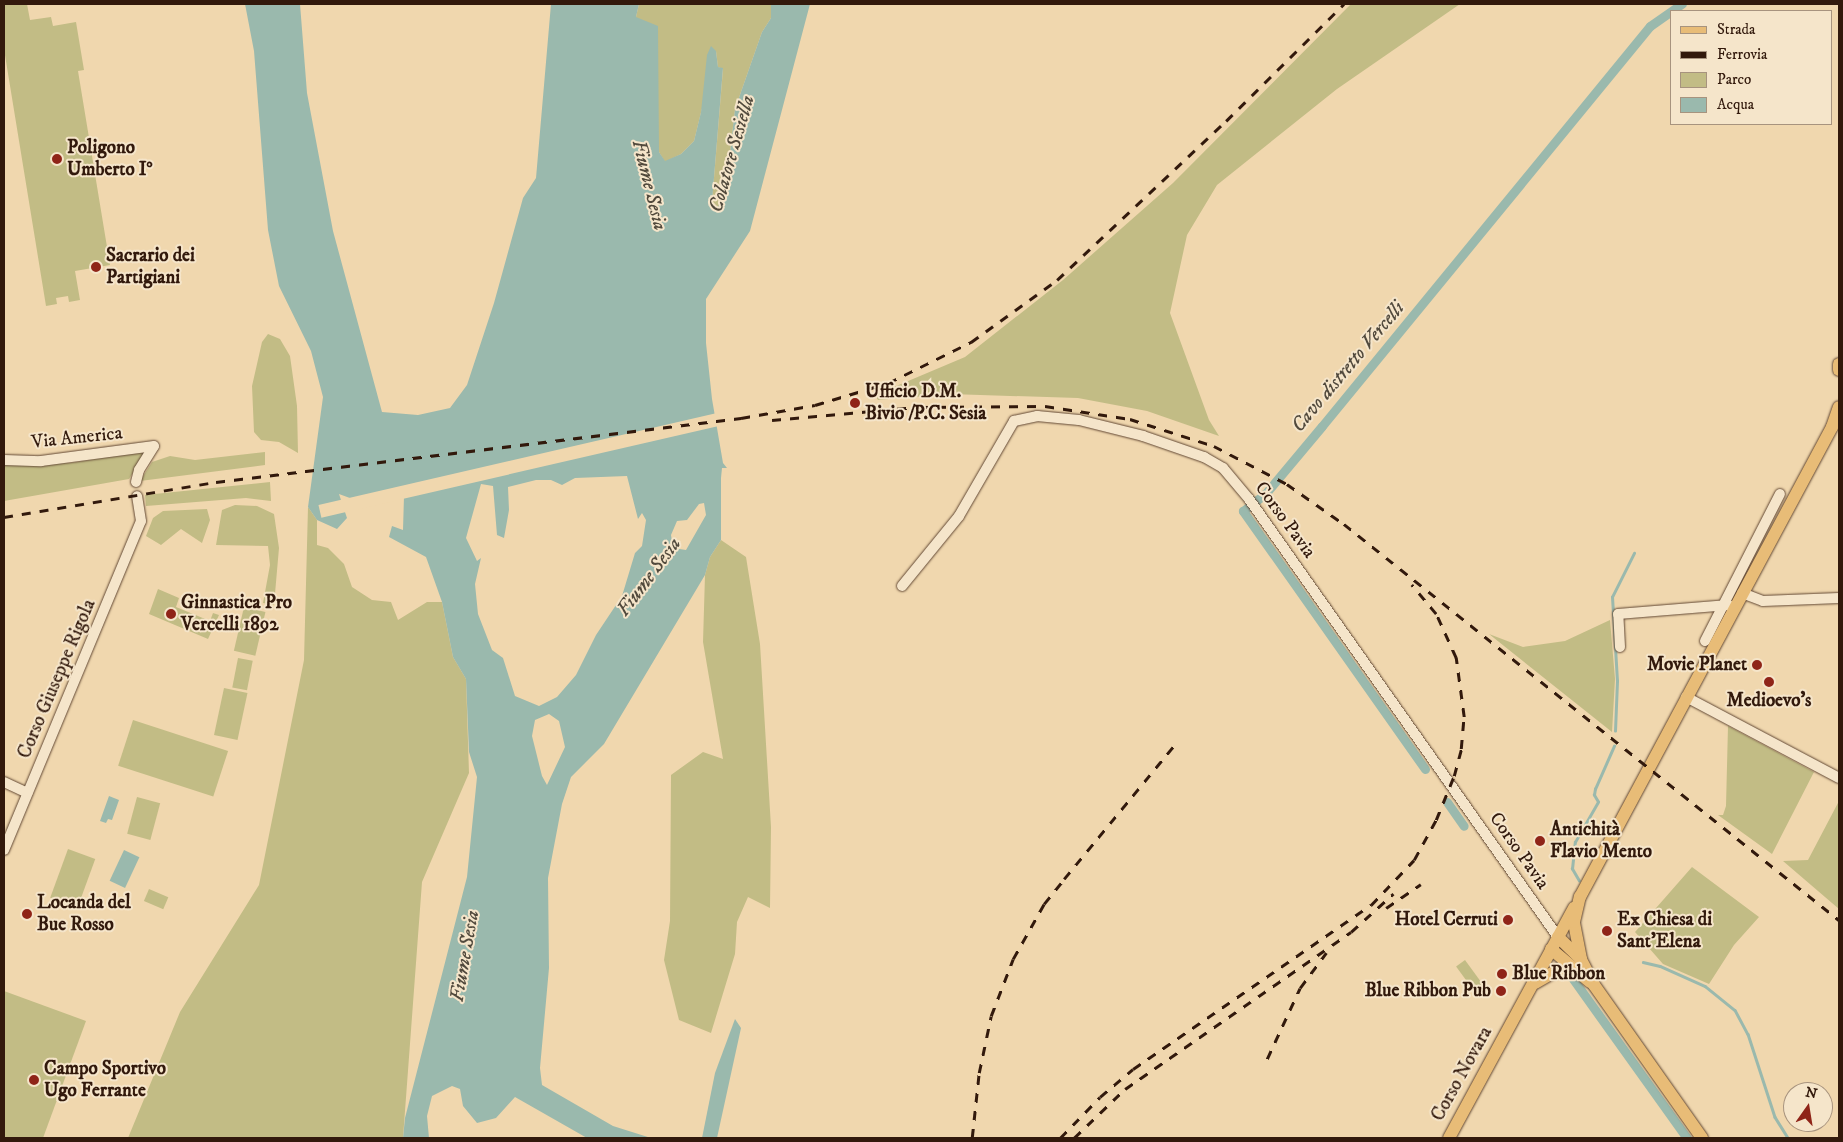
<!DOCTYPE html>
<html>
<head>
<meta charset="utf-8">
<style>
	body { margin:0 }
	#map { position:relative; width:1843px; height:1142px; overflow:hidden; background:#f0d7ae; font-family:"IM FELL DW Pica",serif }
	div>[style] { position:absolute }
	.green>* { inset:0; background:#c2bc85; transform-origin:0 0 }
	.water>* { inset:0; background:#9ab9ad; transform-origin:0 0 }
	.pier>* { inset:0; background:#f0d7ae; transform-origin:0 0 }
	.stream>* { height:2.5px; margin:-1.25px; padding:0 1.25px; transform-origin:1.25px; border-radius:1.25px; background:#9ab9ad }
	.canal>* { height:9px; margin:-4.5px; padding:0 4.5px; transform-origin:4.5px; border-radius:4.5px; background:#9ab9ad }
	.roads { filter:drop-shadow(0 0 1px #624834) drop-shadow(0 0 1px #624834) }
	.minor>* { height:10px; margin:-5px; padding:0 5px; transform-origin:5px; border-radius:5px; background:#f5e5ca }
	.major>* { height:12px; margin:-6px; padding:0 6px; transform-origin:6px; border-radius:6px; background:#e8bc77 }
	.rail>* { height:2.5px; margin-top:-1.25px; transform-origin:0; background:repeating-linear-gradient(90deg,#32190c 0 9px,transparent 0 18px) }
	.dots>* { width:14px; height:14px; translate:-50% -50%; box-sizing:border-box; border:2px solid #f5e5ca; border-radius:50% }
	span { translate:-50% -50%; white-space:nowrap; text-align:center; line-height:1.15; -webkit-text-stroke:4px #f5e5ca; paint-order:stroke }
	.poi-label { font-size:19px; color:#32190c; font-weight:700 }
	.left { translate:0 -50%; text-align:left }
	.right { translate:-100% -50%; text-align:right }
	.street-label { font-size:19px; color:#32190c }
	.water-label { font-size:20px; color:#51493c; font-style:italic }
	.frame { position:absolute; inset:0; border:5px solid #32190c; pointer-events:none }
	.legend { position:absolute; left:1670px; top:10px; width:162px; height:115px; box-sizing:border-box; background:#f5e5ca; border:1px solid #a7937e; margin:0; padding:6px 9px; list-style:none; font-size:15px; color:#32190c }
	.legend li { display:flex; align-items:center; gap:10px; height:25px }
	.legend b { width:25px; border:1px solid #a7937e }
	.north { position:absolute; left:1783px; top:1082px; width:50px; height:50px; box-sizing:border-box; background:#f5e5ca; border:1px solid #a7937e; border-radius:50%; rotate:13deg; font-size:14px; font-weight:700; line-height:20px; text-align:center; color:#32190c }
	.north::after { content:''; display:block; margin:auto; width:18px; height:22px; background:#8f2418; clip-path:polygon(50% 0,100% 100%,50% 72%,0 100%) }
</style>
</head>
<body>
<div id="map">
	<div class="green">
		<i style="clip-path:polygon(4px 4px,27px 4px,30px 20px,51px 17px,53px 26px,76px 22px,84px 70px,78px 71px,110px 265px,75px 271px,80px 300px,69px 302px,68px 296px,56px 298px,57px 304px,46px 306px,4px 49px)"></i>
		<i style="clip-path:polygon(639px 4px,771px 4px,771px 18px,762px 32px,735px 109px,725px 196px,720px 208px,714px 212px,712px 202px,723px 69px,718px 67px,716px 51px,694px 141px,681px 154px,665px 162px,659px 152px,636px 17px)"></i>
		<i style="clip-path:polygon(1351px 4px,1460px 4px,1337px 89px,1217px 185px,1187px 235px,1170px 313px,1209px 420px,1219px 436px,1147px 411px,1078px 398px,950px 394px,878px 400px,875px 395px,965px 357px,1063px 280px,1173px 183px)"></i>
		<i style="clip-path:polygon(268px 334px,280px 339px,290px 356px,297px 406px,298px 453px,279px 442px,261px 440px,254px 432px,252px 386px,262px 342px)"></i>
		<i style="clip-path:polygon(147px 451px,129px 479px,4px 501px,4px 464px,70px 463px)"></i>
		<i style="clip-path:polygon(265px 452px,265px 465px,140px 481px,152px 462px,170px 456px,195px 460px)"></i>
		<i style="clip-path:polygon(270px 482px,271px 501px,246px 498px,146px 506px,145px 495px)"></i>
		<i style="clip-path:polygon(235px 505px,257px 506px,274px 514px,279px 548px,274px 605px,263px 603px,270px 565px,268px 546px,216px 545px,222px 510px)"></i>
		<i style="clip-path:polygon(308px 507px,317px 520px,317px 545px,328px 548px,344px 564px,352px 587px,372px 600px,391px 602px,398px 620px,427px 602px,442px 602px,453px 657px,466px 679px,469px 773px,422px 882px,403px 1138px,128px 1138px,180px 1012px,259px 885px,304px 660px)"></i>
		<i style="clip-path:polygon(207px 509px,210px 520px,202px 543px,181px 529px,161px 545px,146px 536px,153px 518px,163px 511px)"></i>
		<i style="clip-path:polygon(721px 540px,746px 557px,760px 644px,771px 827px,770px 908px,748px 897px,737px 922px,735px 954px,711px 1033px,679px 1020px,664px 960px,670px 921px,671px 775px,703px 752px,723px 759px,703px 642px,705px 575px,710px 557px)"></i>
		<i style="clip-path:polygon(158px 589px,179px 598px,176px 607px,210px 621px,213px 613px,219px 615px,208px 639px,149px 614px)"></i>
		<i style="left:244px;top:607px;width:22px;height:45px;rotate:13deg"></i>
		<i style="clip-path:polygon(1610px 620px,1615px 679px,1612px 732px,1489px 634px,1523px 647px,1565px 641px)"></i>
		<i style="left:238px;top:658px;width:15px;height:30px;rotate:11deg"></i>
		<i style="left:224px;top:688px;width:24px;height:48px;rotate:12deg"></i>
		<i style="left:133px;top:720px;width:100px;height:48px;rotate:18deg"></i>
		<i style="clip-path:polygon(1728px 726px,1814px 772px,1772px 854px,1718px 815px,1723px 815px,1726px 806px)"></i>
		<i style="left:137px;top:797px;width:24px;height:38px;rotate:15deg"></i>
		<i style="clip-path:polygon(1839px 801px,1839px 909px,1783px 861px,1808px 860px)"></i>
		<i style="left:68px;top:849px;width:29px;height:52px;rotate:20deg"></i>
		<i style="clip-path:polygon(1692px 867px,1759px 917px,1734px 945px,1709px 984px,1663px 964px,1635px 932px)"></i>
		<i style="left:149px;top:889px;width:21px;height:13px;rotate:23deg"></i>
		<i style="left:1465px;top:960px;width:31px;height:11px;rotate:54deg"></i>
		<i style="clip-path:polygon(4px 991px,86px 1021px,43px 1138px,4px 1138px)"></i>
	</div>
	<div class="water">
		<i style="clip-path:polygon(evenodd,245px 4px,300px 4px,307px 93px,333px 231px,382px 412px,418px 415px,450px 408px,467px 385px,494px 303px,523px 198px,536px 178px,551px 4px,639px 4px,636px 17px,658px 26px,659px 152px,665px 161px,681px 154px,694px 141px,701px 112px,707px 55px,711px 46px,716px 51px,718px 67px,723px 68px,712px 202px,715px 211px,725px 196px,735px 109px,762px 32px,771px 18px,771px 4px,810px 4px,750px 231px,706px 299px,706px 343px,712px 399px,723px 463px,727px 468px,722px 468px,721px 478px,721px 540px,710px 557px,705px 575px,604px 744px,571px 777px,562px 804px,548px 878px,549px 968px,540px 1068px,542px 1085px,613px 1126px,651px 1138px,587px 1138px,515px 1097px,496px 1118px,477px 1123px,463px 1106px,460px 1089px,452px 1086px,432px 1096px,427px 1116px,429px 1138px,403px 1138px,405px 1118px,467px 877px,477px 777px,469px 752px,466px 679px,453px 657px,442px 602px,426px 557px,389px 537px,392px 526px,403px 530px,404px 496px,358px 501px,339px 494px,347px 518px,337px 529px,317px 520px,308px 507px,323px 397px,311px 351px,279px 286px,268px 230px,254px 51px,245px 4px,627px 476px,638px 519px,642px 513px,646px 520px,642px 546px,635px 553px,622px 596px,596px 635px,576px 675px,557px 697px,539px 706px,515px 696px,503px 658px,492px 650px,478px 614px,475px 584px,481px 558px,477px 561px,466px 538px,481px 484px,493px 486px,497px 535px,504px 538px,509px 510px,508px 487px,536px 480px,551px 480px,562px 485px,575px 478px,627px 476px,245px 4px,704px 503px,706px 515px,686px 550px,673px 548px,671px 535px,677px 521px,687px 520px,699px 504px,704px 503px,245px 4px,549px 714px,559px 721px,565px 747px,547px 785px,542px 776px,532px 736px,535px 720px,549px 714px)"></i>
		<i style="clip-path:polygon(109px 796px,119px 800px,112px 820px,108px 819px,106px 823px,100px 821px)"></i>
		<i style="left:124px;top:850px;width:17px;height:34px;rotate:25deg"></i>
		<i style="clip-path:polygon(735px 1019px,741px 1028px,717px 1138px,702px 1138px,715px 1073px)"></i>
	</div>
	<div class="pier">
		<i style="left:717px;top:413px;width:13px;height:409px;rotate:77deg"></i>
	</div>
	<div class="stream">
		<i style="left:1615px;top:731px;width:50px;rotate:-87.7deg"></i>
		<i style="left:1617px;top:681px;width:84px;rotate:-93.4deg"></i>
		<i style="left:1612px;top:597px;width:49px;rotate:-63.4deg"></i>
		<i style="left:1579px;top:881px;width:14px;rotate:-120deg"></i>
		<i style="left:1572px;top:869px;width:27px;rotate:-84deg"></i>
		<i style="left:1575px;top:842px;width:46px;rotate:-60.1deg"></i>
		<i style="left:1598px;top:802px;width:8px;rotate:-120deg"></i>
		<i style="left:1594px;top:795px;width:6px;rotate:-81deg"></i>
		<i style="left:1595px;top:789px;width:47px;rotate:-66.2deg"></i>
		<i style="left:1643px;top:962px;width:17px;rotate:13deg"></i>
		<i style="left:1660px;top:966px;width:49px;rotate:24deg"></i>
		<i style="left:1705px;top:986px;width:38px;rotate:39deg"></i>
		<i style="left:1735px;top:1010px;width:27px;rotate:62deg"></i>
		<i style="left:1748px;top:1034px;width:87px;rotate:72deg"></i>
		<i style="left:1775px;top:1117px;width:25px;rotate:58deg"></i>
	</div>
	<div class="canal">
		<i style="left:1425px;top:769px;width:316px;rotate:-125.2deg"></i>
		<i style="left:1243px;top:511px;width:29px;rotate:-38deg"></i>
		<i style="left:1266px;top:493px;width:87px;rotate:-50.1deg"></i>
		<i style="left:1322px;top:426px;width:517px;rotate:-50.65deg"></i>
		<i style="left:1650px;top:26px;width:39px;rotate:-35deg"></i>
		<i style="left:1447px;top:802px;width:29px;rotate:55deg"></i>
		<i style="left:1573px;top:979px;width:196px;rotate:54.4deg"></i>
	</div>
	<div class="roads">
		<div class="minor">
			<i style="left:4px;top:460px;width:37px;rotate:2deg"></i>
			<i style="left:41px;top:461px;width:114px;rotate:-7.6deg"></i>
			<i style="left:136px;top:482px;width:12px;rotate:-76deg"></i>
			<i style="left:139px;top:470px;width:28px;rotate:-58deg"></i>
			<i style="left:902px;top:586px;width:90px;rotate:-50.8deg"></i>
			<i style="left:959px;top:516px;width:110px;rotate:-59.9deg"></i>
			<i style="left:1014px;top:421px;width:24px;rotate:-12deg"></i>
			<i style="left:1037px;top:416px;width:42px;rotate:5.4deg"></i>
			<i style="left:1079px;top:420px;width:66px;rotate:14deg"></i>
			<i style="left:1143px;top:436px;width:65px;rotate:19deg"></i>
			<i style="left:1204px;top:457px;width:22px;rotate:30deg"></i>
			<i style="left:1223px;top:468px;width:40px;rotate:50deg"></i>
			<i style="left:1249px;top:499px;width:536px;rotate:54.8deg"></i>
			<i style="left:1742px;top:593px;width:22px;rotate:21deg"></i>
			<i style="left:1763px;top:601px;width:76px;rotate:-2.3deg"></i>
			<i style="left:1705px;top:641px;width:165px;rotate:-63deg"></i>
			<i style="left:1620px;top:647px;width:33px;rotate:-93deg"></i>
			<i style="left:1618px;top:614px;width:111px;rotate:-4.6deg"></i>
			<i style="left:1686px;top:697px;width:173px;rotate:27.9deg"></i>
			<i style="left:4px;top:782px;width:26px;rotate:25deg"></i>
			<i style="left:4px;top:850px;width:356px;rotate:-67.4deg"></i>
			<i style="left:141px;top:521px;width:25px;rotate:-99deg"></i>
		</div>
		<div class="major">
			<i style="left:1839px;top:364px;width:6px;rotate:90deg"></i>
			<i style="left:1558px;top:937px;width:32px;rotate:44deg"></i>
			<i style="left:1551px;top:949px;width:51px;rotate:40.2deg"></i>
			<i style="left:1535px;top:983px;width:28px;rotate:-30deg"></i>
			<i style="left:1559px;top:969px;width:22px;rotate:13deg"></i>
			<i style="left:1449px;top:1138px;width:262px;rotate:-61.5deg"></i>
			<i style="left:1702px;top:1138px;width:187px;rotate:-125.2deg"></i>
			<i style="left:1594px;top:985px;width:29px;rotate:-117deg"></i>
			<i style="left:1581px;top:959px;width:38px;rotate:-101deg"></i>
			<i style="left:1574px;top:922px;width:26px;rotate:-77deg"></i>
			<i style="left:1580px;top:897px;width:533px;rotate:-61.8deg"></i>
			<i style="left:1832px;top:427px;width:21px;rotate:-71deg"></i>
		</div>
	</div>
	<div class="rail">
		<i style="left:772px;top:420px;width:148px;rotate:-5.1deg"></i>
		<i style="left:919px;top:407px;width:126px;rotate:-0.5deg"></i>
		<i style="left:1045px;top:406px;width:86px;rotate:8.7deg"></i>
		<i style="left:1130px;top:419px;width:88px;rotate:17.8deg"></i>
		<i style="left:1214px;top:446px;width:82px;rotate:27.5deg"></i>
		<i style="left:1287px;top:484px;width:70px;rotate:35.1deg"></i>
		<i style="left:1344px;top:524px;width:634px;rotate:38.66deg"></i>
		<i style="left:4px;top:517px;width:215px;rotate:-9.4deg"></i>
		<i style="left:216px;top:482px;width:529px;rotate:-6.95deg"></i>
		<i style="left:741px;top:418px;width:75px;rotate:-10deg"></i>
		<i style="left:815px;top:405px;width:76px;rotate:-16.8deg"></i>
		<i style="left:888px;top:383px;width:93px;rotate:-26.3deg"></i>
		<i style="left:971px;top:342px;width:106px;rotate:-35.8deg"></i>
		<i style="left:1057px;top:280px;width:232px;rotate:-43.3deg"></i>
		<i style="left:1226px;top:121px;width:166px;rotate:-44.8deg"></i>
		<i style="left:1386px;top:908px;width:42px;rotate:-34.4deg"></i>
		<i style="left:1267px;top:1059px;width:78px;rotate:-65.1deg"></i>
		<i style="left:1300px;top:988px;width:44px;rotate:-53.4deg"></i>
		<i style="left:972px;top:1138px;width:65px;rotate:-83.9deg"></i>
		<i style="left:979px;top:1073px;width:58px;rotate:-78.1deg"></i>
		<i style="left:991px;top:1016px;width:61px;rotate:-68.9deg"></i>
		<i style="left:1013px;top:959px;width:63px;rotate:-60.6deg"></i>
		<i style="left:1044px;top:904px;width:32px;rotate:-51deg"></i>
		<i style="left:1064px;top:879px;width:176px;rotate:-50.5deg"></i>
		<i style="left:1060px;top:1138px;width:57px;rotate:-45.7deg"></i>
		<i style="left:1100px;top:1097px;width:43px;rotate:-40.3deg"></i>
		<i style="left:1133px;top:1069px;width:289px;rotate:-34.6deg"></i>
		<i style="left:1371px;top:905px;width:62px;rotate:-46.3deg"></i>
		<i style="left:1414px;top:860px;width:46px;rotate:-61.2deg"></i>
		<i style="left:1436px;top:820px;width:48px;rotate:-67.8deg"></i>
		<i style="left:1454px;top:776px;width:28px;rotate:-75deg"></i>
		<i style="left:1461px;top:749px;width:32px;rotate:-85deg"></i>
		<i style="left:1464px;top:717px;width:60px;rotate:-97.7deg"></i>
		<i style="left:1456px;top:658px;width:48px;rotate:-114.4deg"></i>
		<i style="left:1436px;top:614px;width:38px;rotate:-130deg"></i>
		<i style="left:1074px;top:1138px;width:71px;rotate:-43.9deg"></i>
		<i style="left:1125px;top:1089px;width:275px;rotate:-34.8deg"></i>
		<i style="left:1351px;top:932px;width:57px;rotate:-42.1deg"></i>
	</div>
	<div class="dots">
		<i style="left:57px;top:159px;background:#8f2418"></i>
		<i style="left:96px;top:267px;background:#8f2418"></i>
		<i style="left:855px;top:403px;background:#8f2418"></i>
		<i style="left:171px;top:614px;background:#8f2418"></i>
		<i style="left:1757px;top:665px;background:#8f2418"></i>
		<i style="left:1769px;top:682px;background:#8f2418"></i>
		<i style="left:1540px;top:841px;background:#8f2418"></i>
		<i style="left:27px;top:914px;background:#8f2418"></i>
		<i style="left:1508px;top:920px;background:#8f2418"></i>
		<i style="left:1607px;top:931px;background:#8f2418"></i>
		<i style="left:1502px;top:974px;background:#8f2418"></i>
		<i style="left:1501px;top:991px;background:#8f2418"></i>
		<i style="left:34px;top:1080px;background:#8f2418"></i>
	</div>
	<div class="poi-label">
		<span class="left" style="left:67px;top:159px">Poligono<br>Umberto I°</span>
		<span class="left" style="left:106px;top:267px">Sacrario dei<br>Partigiani</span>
		<span class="left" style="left:865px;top:403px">Ufficio D.M.<br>Bivio /P.C. Sesia</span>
		<span class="left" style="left:181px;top:614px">Ginnastica Pro<br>Vercelli 1892</span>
		<span class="right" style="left:1747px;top:665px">Movie Planet</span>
		<span style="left:1769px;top:701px">Medioevo's</span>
		<span class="left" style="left:1550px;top:841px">Antichità<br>Flavio Mento</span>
		<span class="left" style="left:37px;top:914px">Locanda del<br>Bue Rosso</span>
		<span class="right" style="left:1498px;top:920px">Hotel Cerruti</span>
		<span class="left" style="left:1617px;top:931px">Ex Chiesa di<br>Sant'Elena</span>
		<span class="left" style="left:1512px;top:974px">Blue Ribbon</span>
		<span class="right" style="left:1491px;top:991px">Blue Ribbon Pub</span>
		<span class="left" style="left:44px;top:1080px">Campo Sportivo<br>Ugo Ferrante</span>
	</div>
	<div class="street-label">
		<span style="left:77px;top:438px;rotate:-6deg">Via America</span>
		<span style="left:1285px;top:520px;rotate:54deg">Corso Pavia</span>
		<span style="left:57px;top:679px;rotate:-67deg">Corso Giuseppe Rigola</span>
		<span style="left:1519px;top:851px;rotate:55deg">Corso Pavia</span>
		<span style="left:1462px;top:1074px;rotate:-61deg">Corso Novara</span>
	</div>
	<div class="water-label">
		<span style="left:732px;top:154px;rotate:-74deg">Colatore Sesiella</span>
		<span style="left:649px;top:185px;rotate:76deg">Fiume Sesia</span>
		<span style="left:1348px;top:367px;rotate:-50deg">Cavo distretto Vercelli</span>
		<span style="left:649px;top:577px;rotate:-53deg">Fiume Sesia</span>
		<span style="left:465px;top:956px;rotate:-80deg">Fiume Sesia</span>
	</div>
	<div class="frame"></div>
	<ul class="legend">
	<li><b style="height:6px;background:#e8bc77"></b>Strada</li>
	<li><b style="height:6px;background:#32190c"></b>Ferrovia</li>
	<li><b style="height:14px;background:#c2bc85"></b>Parco</li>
	<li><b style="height:14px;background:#9ab9ad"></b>Acqua</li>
	</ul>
	<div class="north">N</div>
</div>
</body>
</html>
